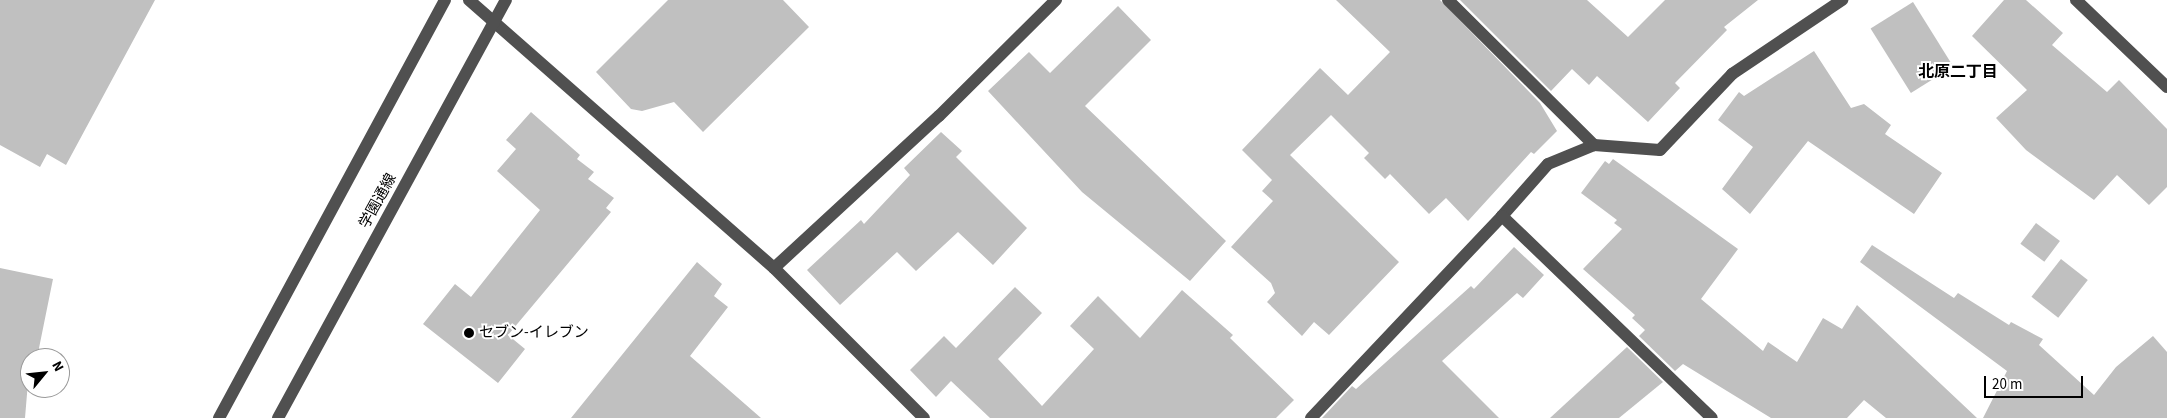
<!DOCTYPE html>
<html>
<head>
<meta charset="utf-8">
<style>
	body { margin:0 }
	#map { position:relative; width:2167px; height:418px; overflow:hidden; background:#fff; font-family:"Source Sans 3","Noto Sans JP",sans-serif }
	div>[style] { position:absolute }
	.building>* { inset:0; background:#c0c0c0; transform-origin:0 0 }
	.minor>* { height:12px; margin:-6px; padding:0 6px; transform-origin:6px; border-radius:6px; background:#505050 }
	.dots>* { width:14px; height:14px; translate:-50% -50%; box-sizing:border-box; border:2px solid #fff; border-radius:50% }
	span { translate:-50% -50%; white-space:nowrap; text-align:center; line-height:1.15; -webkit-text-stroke:4px #fff; paint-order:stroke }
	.street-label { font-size:15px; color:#000 }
	.poi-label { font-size:15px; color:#000 }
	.left { translate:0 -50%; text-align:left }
	.neighbourhood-label { font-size:16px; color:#000; font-weight:700 }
	.north { position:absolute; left:20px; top:348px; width:50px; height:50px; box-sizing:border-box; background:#fff; border:1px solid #999; border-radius:50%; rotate:62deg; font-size:14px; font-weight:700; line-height:20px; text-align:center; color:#000 }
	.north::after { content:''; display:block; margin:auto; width:18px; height:22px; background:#000; clip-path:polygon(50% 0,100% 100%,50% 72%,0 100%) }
	.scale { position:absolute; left:1984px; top:376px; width:99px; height:22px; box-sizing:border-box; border:2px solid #000; border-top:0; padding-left:6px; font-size:15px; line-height:18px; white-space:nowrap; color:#000; -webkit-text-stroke:4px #fff; paint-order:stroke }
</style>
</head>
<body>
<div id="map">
	<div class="building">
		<i style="clip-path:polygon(0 0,155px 0,66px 165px,47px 154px,40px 167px,0 145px)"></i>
		<i style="clip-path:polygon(668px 0,783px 0,809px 27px,703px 132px,674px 102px,642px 111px,631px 109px,596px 72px)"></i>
		<i style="clip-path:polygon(1336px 0,1440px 0,1540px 103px,1557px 131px,1534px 154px,1531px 152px,1468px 221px,1446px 198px,1429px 214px,1390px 174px,1385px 179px,1364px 158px,1369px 153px,1331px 115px,1290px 155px,1399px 262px,1329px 335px,1314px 322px,1302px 336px,1267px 302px,1275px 293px,1271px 283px,1231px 247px,1273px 201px,1262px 191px,1272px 180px,1242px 150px,1320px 68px,1348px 95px,1390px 52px)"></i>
		<i style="clip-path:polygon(1460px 0,1587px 0,1628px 37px,1665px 0,1758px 0,1724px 27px,1727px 30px,1675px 83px,1680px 88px,1648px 122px,1597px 76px,1589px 85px,1572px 69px,1551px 91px)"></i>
		<i style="clip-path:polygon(2004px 0,2026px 0,2063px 33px,2052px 45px,2107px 92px,2119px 80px,2167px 129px,2167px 187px,2149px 205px,2117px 175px,2094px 200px,2026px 150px,1996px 118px,2027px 90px,1972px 36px)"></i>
		<i style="left:1913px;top:2px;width:76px;height:50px;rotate:58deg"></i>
		<i style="clip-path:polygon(1118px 6px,1151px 40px,1085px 106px,1226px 241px,1190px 281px,1082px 192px,988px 91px,1029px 52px,1050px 73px)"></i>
		<i style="clip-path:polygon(1814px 51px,1851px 108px,1864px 104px,1891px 125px,1885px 134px,1942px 173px,1914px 214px,1808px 141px,1750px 214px,1722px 189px,1753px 147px,1718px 120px,1739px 92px,1744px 96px)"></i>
		<i style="clip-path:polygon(531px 112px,580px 155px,577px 159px,594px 172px,588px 179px,614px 198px,606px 208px,611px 212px,508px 335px,525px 349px,498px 383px,423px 324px,455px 284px,471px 297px,540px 210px,497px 171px,516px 149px,506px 140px)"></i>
		<i style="clip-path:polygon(941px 132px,962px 151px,956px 157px,1027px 228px,993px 265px,958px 232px,916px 271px,897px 252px,840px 305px,807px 270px,861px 220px,864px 224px,910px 175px,904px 168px)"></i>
		<i style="clip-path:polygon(1613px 159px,1738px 249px,1701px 299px,1763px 351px,1768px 342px,1797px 362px,1823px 318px,1842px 329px,1857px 305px,1977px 418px,1886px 418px,1864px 400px,1847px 418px,1771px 418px,1683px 364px,1675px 371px,1639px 336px,1645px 330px,1632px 318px,1635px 315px,1583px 269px,1622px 229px,1614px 223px,1617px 220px,1581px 193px,1605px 161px,1609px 164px)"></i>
		<i style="left:2036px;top:223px;width:30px;height:26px;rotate:37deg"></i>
		<i style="clip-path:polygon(1872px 245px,1954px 298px,1958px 293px,2009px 325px,2011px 322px,2043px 339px,2039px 345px,2094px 395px,2116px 367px,2153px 336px,2167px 352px,2167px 418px,1983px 418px,2007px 371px,1860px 262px)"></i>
		<i style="clip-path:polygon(1514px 247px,1544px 275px,1523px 298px,1517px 293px,1442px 361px,1499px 418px,1322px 418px,1352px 386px,1356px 389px,1471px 286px,1474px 289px)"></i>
		<i style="left:2061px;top:259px;width:34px;height:48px;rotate:38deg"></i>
		<i style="clip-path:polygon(697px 262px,722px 284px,714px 296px,728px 307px,690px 356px,761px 418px,571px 418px)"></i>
		<i style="clip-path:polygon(0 268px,53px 279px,37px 358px,30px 358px,25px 418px,0 418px)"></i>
		<i style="clip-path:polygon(1015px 287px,1042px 313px,998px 359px,1042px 406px,1094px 349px,1070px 326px,1098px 296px,1140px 338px,1182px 290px,1233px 335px,1230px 338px,1294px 400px,1276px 418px,990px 418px,951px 381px,936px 397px,910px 370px,944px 336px,956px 348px)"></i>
		<i style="clip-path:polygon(1627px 347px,1663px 382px,1619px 418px,1550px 418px)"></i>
	</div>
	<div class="minor">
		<i style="left:469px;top:0;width:406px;rotate:41.3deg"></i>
		<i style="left:774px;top:268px;width:212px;rotate:45deg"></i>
		<i style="left:1448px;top:0;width:206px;rotate:44.8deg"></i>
		<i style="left:2076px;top:0;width:126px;rotate:43.7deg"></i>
		<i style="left:1502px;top:216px;width:69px;rotate:-48.5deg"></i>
		<i style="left:1548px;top:164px;width:50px;rotate:-22.4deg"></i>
		<i style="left:1594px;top:145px;width:66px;rotate:4.3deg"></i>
		<i style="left:1660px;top:150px;width:105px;rotate:-46.5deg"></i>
		<i style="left:1732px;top:74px;width:133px;rotate:-33.9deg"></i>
		<i style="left:774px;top:268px;width:224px;rotate:-42.7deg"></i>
		<i style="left:939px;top:116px;width:165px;rotate:-44.8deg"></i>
		<i style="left:219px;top:418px;width:475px;rotate:-61.6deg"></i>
		<i style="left:278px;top:418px;width:476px;rotate:-61.4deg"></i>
		<i style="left:1311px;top:418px;width:278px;rotate:-46.6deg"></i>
		<i style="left:1502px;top:216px;width:291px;rotate:43.9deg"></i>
	</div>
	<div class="dots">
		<i style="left:469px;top:333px;background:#000"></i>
	</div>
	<div class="street-label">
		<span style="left:378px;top:201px;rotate:-61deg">学園通線</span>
	</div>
	<div class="poi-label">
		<span class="left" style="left:479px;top:333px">セブン-イレブン</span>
	</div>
	<div class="neighbourhood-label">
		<span style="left:1958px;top:72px">北原二丁目</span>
	</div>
	<div class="north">N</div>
	<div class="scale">20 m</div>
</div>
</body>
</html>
